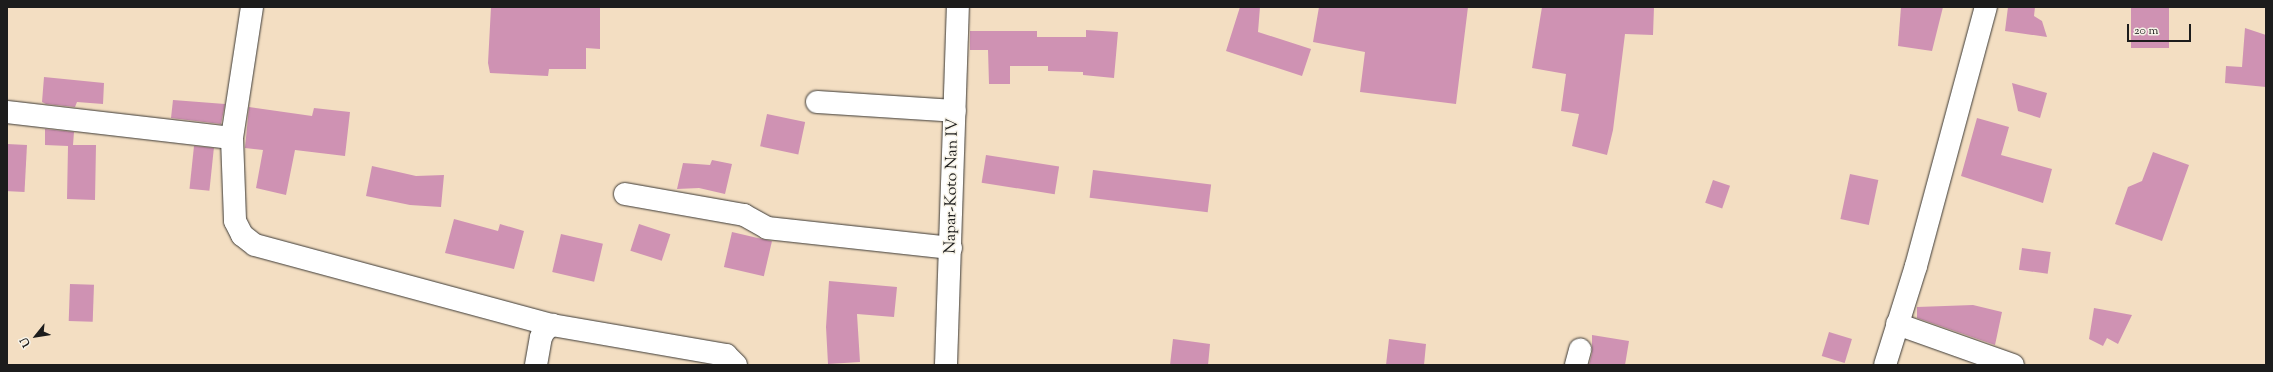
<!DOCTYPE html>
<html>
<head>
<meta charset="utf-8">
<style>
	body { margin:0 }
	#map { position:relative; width:2273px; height:372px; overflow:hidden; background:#f3dec2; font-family:"Sorts Mill Goudy",serif }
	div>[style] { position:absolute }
	.building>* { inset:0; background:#cf92b3; transform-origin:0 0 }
	.roads { filter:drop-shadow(0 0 1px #3c3935) drop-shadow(0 0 1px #3c3935) }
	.minor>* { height:22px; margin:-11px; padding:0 11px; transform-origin:11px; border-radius:11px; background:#fff }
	span { translate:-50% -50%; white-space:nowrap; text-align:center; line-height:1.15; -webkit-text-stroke:3px #f7f3e8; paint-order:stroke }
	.street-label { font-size:16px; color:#1c1c1c }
	.frame { position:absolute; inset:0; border:8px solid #1c1c1c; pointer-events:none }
	.north { position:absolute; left:16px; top:316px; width:40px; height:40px; -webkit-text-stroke:3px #f7f3e8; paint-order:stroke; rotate:240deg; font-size:11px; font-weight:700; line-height:16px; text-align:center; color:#1c1c1c }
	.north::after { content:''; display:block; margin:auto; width:14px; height:18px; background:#1c1c1c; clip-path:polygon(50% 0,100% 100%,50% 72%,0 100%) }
	.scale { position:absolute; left:2127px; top:24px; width:64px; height:18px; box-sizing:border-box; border:2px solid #1c1c1c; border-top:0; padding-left:5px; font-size:12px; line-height:14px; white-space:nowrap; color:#1c1c1c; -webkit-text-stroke:3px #f7f3e8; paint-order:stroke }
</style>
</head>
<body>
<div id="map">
	<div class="building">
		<i style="clip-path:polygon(491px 7px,600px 7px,600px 49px,586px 48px,586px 69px,549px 69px,548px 76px,490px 73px,488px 63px)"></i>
		<i style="clip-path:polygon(1240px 7px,1260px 7px,1258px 32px,1311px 49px,1302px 76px,1226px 51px)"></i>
		<i style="clip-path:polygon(1319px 7px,1468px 7px,1456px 104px,1360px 92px,1365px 52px,1313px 42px)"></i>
		<i style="clip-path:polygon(1542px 7px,1654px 7px,1653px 35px,1625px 34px,1613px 130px,1607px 155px,1572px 146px,1579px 114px,1561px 111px,1566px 74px,1532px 68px)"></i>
		<i style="clip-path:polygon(1901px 7px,1943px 7px,1932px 51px,1898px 46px)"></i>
		<i style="clip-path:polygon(2008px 7px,2035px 7px,2034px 16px,2042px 21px,2047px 37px,2005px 31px)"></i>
		<i style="left:2131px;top:7px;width:38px;height:41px"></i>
		<i style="clip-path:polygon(2245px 28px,2266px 35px,2266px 87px,2225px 83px,2226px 66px,2242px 67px)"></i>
		<i style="clip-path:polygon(1086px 30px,1118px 32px,1114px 78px,1083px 75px,1083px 72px,1048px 71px,1048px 66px,1010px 66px,1010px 84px,989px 84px,988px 50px,970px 50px,970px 31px,1037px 31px,1037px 37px,1086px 37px)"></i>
		<i style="clip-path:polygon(44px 77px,104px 83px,103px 104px,77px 102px,75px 107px,46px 104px,42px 102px)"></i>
		<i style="clip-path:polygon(2012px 83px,2047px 93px,2040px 118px,2018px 111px)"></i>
		<i style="clip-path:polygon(173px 100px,225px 104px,221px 124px,171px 118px)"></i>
		<i style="clip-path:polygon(249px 107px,312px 116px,314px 108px,350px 112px,345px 156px,295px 150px,286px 195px,256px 188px,263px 150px,245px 148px)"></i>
		<i style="left:767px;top:114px;width:39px;height:33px;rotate:12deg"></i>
		<i style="clip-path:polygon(1977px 118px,2009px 127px,2001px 155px,2052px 169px,2043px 203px,1961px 176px)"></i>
		<i style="clip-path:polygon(45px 129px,74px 132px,73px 145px,96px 145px,95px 200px,67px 199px,68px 146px,45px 145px)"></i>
		<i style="left:7px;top:144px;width:20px;height:47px;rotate:3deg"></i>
		<i style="left:194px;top:146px;width:20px;height:43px;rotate:6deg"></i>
		<i style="clip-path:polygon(2153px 152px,2189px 165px,2162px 241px,2115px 224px,2128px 187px,2142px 181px)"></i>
		<i style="left:986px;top:155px;width:74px;height:28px;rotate:9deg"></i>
		<i style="clip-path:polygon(712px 160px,732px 164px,725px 194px,699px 188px,677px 189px,683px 163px,710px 165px)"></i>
		<i style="clip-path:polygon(372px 166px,416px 176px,444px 175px,441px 207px,410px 205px,366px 196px)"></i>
		<i style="left:1093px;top:170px;width:119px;height:28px;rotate:7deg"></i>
		<i style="left:1850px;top:174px;width:29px;height:46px;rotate:12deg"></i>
		<i style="left:1713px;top:180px;width:18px;height:24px;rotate:19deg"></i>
		<i style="clip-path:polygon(454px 219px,498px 231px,500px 224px,524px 231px,514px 269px,445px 253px)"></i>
		<i style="left:639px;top:224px;width:33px;height:28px;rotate:18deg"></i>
		<i style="left:732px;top:232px;width:41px;height:36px;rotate:13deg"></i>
		<i style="left:561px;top:234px;width:43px;height:39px;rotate:13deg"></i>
		<i style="left:2022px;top:248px;width:29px;height:22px;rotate:8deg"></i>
		<i style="clip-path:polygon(829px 281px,897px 287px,894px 317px,857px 314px,860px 362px,828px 364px,826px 327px)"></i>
		<i style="left:70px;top:284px;width:24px;height:37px;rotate:2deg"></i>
		<i style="clip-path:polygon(1973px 305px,2002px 312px,1995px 345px,1917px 318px,1917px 307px)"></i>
		<i style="clip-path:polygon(2094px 308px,2132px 315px,2118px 344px,2107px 338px,2103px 346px,2089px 339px)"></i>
		<i style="left:1829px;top:332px;width:24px;height:25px;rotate:17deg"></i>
		<i style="clip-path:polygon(1592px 335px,1629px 341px,1625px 365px,1589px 365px,1592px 353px)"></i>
		<i style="clip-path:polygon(1173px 339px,1210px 344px,1208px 365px,1170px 365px)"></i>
		<i style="clip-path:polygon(1389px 339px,1426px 344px,1424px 365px,1386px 365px)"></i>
	</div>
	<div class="roads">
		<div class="minor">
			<i style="left:252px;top:7px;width:133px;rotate:98.7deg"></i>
			<i style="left:232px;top:138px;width:83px;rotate:87.9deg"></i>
			<i style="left:235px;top:221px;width:16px;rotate:63deg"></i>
			<i style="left:242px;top:235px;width:16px;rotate:38deg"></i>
			<i style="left:255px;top:245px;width:308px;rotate:15.1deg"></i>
			<i style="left:552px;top:325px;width:177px;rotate:9.8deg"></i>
			<i style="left:726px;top:355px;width:14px;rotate:45deg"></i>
			<i style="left:817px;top:102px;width:138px;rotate:3.7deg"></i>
			<i style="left:7px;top:112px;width:226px;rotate:6.6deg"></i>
			<i style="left:625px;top:194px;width:121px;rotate:10deg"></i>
			<i style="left:744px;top:215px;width:26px;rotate:29deg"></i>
			<i style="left:767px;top:228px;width:185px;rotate:6.2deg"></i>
			<i style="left:1897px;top:324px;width:123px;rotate:19.5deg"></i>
			<i style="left:536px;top:365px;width:28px;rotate:-80deg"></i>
			<i style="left:541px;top:337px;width:8px;rotate:-60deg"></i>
			<i style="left:545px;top:330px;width:9px;rotate:-36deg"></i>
			<i style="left:946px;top:365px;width:358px;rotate:-88.1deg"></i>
			<i style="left:1576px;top:365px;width:16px;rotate:-75deg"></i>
			<i style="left:1885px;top:365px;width:104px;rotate:-72.6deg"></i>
			<i style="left:1916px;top:266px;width:268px;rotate:-74.9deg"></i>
		</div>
	</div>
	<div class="street-label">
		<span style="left:953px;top:186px;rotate:-89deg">Napar-Koto Nan IV</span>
	</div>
	<div class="frame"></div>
	<div class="north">U</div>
	<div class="scale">20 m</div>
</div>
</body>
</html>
